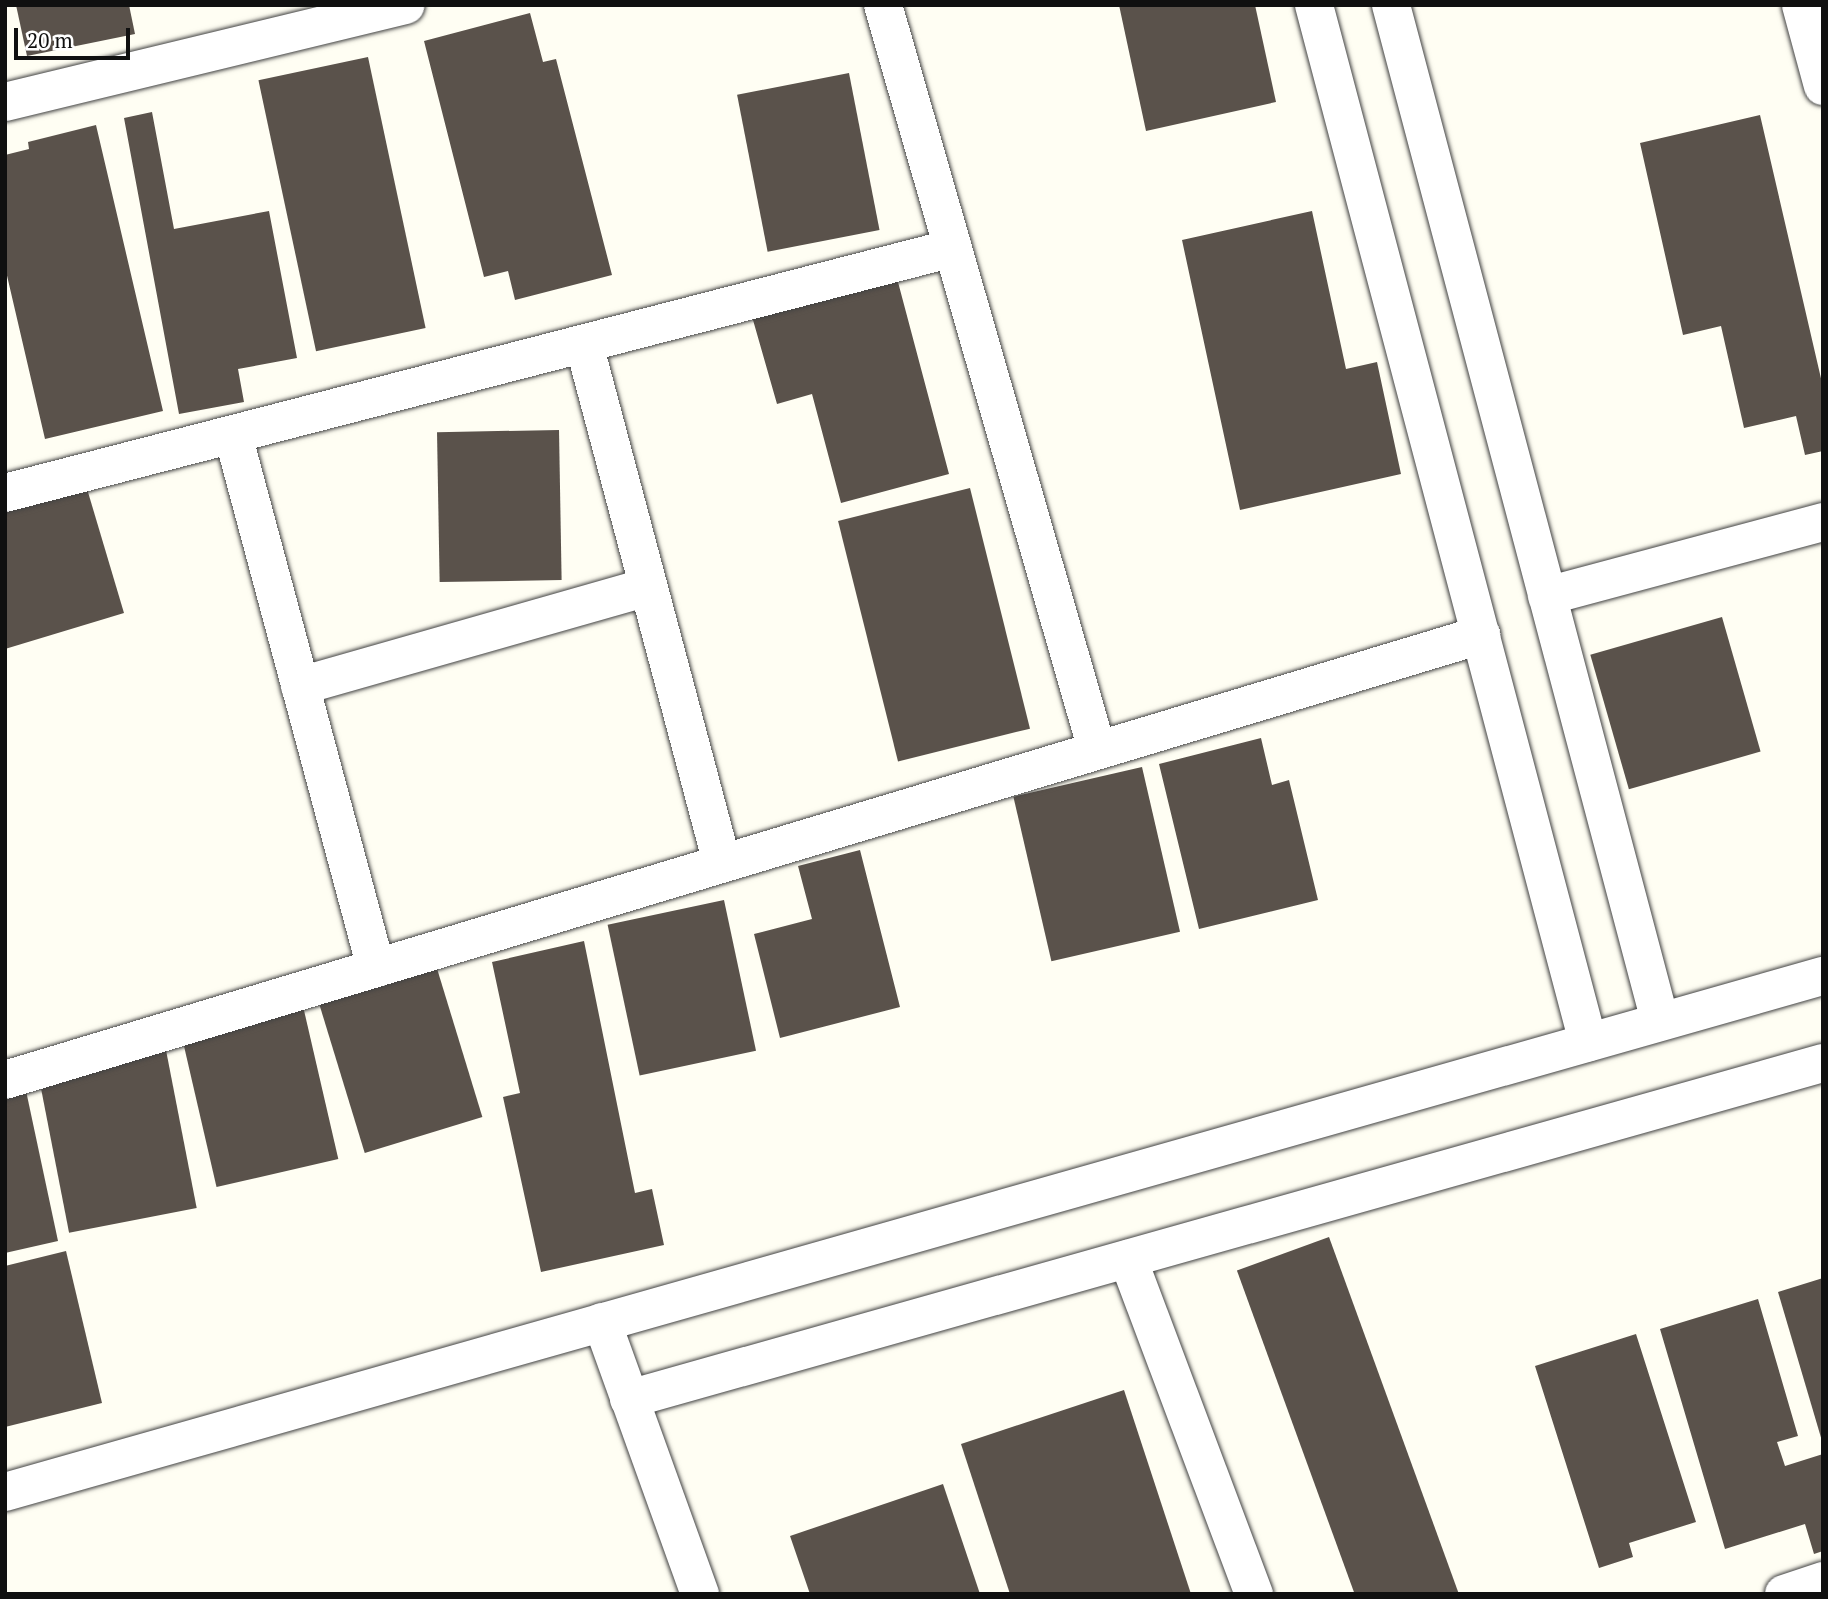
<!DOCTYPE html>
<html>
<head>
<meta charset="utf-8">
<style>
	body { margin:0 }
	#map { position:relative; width:1828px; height:1599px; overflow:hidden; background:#fffef3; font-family:"PT Serif",serif }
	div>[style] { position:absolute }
	.building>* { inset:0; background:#5a524b; transform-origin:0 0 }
	.roads { filter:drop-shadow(0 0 2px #434343) drop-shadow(0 0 2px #434343) }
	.minor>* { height:38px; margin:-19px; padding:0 19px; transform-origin:19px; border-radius:19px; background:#fff }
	span { translate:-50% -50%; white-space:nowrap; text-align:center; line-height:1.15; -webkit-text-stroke:7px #fff; paint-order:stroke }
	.frame { position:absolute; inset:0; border:7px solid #101010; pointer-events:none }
	.scale { position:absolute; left:14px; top:28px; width:116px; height:32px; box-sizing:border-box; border:4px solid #101010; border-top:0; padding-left:9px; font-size:21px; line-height:24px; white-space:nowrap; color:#101010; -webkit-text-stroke:5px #fff; paint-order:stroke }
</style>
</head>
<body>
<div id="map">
	<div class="building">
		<i style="clip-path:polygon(16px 5px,129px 5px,135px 34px,27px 56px)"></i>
		<i style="clip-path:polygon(1119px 5px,1255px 5px,1276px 102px,1146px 131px)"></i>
		<i style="clip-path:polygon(530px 13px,543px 62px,556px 59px,612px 275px,515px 300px,508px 271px,484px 277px,424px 41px)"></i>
		<i style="left:368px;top:57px;width:277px;height:112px;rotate:78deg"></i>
		<i style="left:849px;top:73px;width:160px;height:114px;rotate:79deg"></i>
		<i style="clip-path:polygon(152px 112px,174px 229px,269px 211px,297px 358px,238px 369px,244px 402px,179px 414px,124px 118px)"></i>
		<i style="clip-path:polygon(1760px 115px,1823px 387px,1823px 451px,1805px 455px,1796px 416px,1744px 428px,1721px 326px,1683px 335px,1640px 143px)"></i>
		<i style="clip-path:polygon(96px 125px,163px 411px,45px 439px,5px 267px,5px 155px,29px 149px,28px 142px)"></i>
		<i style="clip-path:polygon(1312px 211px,1346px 369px,1377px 362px,1401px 474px,1240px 510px,1182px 240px)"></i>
		<i style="clip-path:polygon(894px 267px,949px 474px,841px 503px,812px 394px,777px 404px,751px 313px)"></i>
		<i style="left:559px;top:430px;width:150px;height:122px;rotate:89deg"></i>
		<i style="clip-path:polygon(85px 482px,124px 613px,5px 649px,5px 507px)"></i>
		<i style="left:970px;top:488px;width:248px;height:136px;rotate:76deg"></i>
		<i style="left:1722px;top:617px;width:140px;height:137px;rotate:74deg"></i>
		<i style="clip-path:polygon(1261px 738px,1272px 785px,1289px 780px,1318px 900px,1199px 929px,1159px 764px)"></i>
		<i style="left:1142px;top:767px;width:169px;height:132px;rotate:77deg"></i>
		<i style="clip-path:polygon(860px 850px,900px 1007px,780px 1038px,754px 934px,812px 919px,798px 866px)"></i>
		<i style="left:724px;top:900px;width:154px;height:119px;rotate:78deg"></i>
		<i style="clip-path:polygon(584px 941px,635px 1193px,652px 1189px,664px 1245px,541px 1272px,503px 1097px,520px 1093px,492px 962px)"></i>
		<i style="left:435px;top:962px;width:162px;height:123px;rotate:73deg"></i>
		<i style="left:303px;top:1006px;width:157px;height:125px;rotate:77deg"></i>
		<i style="left:165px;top:1045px;width:166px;height:130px;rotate:79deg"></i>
		<i style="clip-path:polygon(25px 1086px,58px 1241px,5px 1253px,5px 1091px)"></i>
		<i style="left:1329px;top:1237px;width:379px;height:98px;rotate:70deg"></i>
		<i style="clip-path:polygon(66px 1251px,102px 1403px,5px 1427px,5px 1266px)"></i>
		<i style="clip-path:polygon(1823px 1278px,1823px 1440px,1822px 1441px,1778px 1292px)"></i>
		<i style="clip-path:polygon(1758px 1299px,1798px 1436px,1777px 1442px,1785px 1466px,1823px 1454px,1823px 1551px,1814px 1554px,1805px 1524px,1725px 1549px,1660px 1329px)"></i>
		<i style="clip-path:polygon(1636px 1334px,1696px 1522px,1629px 1543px,1633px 1557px,1599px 1568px,1535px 1366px)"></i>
		<i style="clip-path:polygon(1124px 1390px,1191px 1594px,1010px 1594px,961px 1444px)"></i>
		<i style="clip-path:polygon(943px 1484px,980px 1594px,810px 1594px,790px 1536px)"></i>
	</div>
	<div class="roads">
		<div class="minor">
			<i style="left:883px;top:5px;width:775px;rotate:73.97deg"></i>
			<i style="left:1314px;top:5px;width:1073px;rotate:75.2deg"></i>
			<i style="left:1391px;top:5px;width:1051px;rotate:75.17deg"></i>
			<i style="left:1801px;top:5px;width:84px;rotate:74.8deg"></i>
			<i style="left:5px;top:102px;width:412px;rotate:-13.6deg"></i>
			<i style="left:584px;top:344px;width:537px;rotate:75.11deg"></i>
			<i style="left:233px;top:435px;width:552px;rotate:74.98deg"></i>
			<i style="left:5px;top:493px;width:979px;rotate:-14.49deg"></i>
			<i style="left:1547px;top:596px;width:286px;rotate:-15deg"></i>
			<i style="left:300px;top:686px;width:362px;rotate:-15.9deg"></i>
			<i style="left:5px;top:1080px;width:1542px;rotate:-16.78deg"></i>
			<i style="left:1128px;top:1259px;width:358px;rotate:69.4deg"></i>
			<i style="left:602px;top:1322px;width:289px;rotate:70.2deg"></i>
			<i style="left:629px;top:1399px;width:1240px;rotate:-15.72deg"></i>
			<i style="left:5px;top:1492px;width:1890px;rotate:-15.85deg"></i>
			<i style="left:1784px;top:1594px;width:41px;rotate:-18.4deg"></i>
		</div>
	</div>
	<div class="frame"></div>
	<div class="scale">20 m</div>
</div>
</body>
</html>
